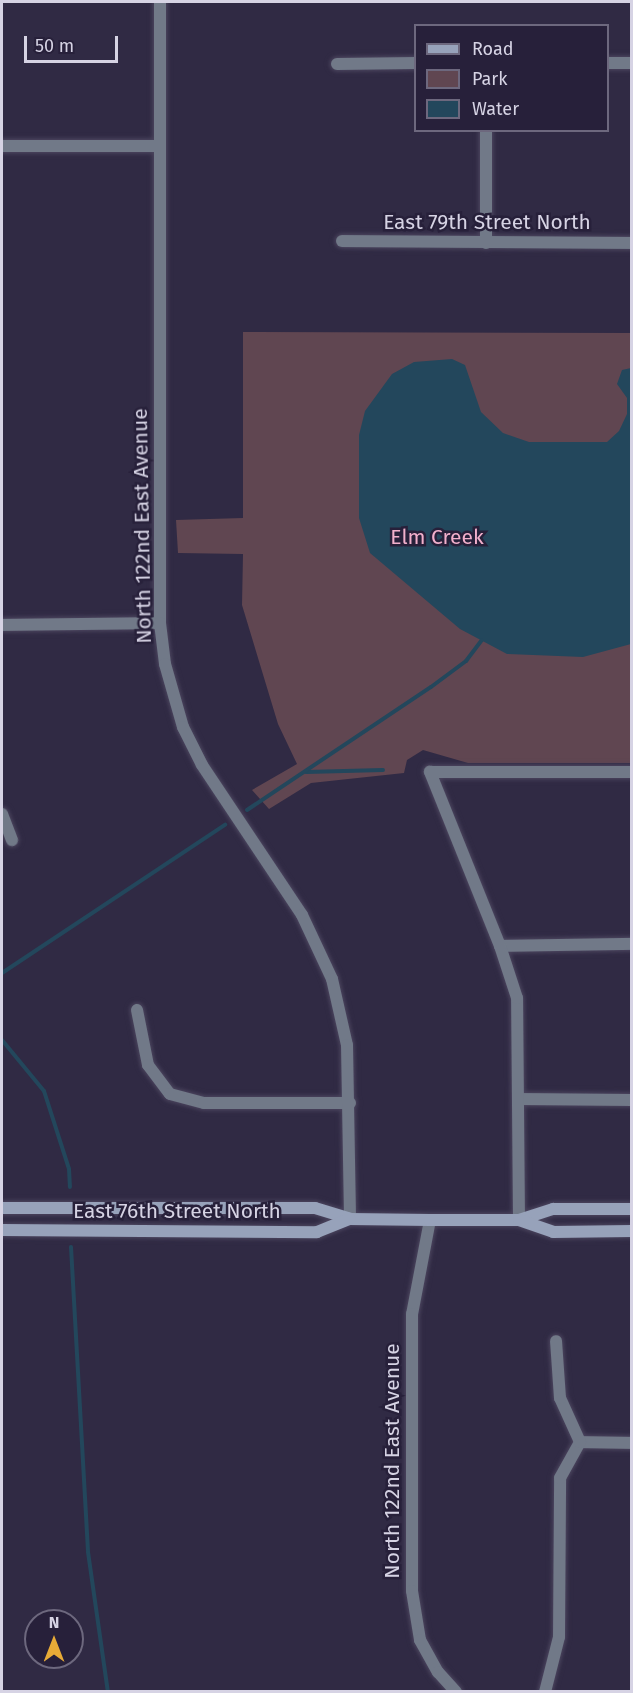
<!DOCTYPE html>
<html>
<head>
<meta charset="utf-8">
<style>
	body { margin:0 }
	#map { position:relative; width:633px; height:1693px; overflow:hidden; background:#302a44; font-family:"Fira Sans",sans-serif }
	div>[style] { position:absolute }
	.green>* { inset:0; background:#604651 }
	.water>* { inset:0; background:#23475c }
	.stream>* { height:4px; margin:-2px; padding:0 2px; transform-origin:2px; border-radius:2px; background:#23475c }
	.roads { filter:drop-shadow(0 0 2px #4b455e) drop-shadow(0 0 2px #4b455e) }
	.minor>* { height:12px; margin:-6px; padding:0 6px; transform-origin:6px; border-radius:6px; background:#717988 }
	.tertiary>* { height:12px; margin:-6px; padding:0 6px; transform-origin:6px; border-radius:6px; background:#717988 }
	.secondary>* { height:12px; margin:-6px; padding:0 6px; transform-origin:6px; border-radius:6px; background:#97a2ba }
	span { translate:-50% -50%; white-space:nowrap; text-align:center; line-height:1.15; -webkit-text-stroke:5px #27203a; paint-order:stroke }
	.street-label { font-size:21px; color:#d6d3e4 }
	.park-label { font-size:21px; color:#f2b0cc }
	.frame { position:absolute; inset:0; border:3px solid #d6d3e4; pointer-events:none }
	.legend { position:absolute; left:414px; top:24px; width:195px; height:108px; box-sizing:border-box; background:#27203a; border:2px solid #6d687e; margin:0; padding:8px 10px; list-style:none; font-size:18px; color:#d6d3e4 }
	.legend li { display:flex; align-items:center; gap:12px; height:30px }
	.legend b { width:30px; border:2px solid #6d687e }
	.north { position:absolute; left:24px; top:1609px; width:60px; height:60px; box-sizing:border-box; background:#27203a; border:2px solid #6d687e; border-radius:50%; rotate:0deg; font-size:16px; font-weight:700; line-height:24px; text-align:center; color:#d6d3e4 }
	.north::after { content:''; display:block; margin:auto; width:21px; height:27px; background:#e8ab37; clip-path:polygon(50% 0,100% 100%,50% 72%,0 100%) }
	.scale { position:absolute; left:24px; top:36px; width:94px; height:27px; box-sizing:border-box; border:3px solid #d6d3e4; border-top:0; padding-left:8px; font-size:18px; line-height:21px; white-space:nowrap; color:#d6d3e4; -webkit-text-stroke:4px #27203a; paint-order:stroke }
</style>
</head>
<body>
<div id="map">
	<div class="green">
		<i style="clip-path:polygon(243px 332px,631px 333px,631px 763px,468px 763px,423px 750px,407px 760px,404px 773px,311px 783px,269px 809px,252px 790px,297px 764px,278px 724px,242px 605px,243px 554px,178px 553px,176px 520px,243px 518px)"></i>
	</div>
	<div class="water">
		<i style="clip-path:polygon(452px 359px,465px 365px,481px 412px,503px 433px,529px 442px,607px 442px,619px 431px,627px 414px,627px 398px,617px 384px,622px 370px,631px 368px,631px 644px,583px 657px,507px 654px,460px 629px,370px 553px,359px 518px,359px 435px,365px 411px,392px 374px,414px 362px)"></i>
	</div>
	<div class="stream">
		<i style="left:306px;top:772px;width:77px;rotate:-1.5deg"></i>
		<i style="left:247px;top:810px;width:221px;rotate:-33.8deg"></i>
		<i style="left:431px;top:687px;width:44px;rotate:-36.6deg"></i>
		<i style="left:466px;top:661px;width:26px;rotate:-53deg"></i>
		<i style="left:2px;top:973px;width:268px;rotate:-33.6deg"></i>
		<i style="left:2px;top:1040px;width:66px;rotate:50.5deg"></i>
		<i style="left:44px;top:1091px;width:82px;rotate:72.2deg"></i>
		<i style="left:69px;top:1169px;width:18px;rotate:87deg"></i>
		<i style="left:71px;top:1247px;width:305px;rotate:86.8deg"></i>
		<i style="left:88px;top:1552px;width:141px;rotate:81.9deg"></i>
	</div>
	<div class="roads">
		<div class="minor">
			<i style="left:608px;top:63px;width:24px"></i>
			<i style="left:337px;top:64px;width:79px;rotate:-0.7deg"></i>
			<i style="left:486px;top:130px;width:113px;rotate:90deg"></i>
			<i style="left:2px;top:146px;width:158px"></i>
			<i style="left:342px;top:241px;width:290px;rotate:0.4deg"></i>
			<i style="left:2px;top:625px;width:158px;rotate:-0.7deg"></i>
			<i style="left:2px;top:814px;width:28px;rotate:69deg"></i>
			<i style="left:500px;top:946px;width:132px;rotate:-0.9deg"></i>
			<i style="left:137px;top:1010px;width:56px;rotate:78.7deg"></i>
			<i style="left:148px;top:1065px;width:36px;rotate:53deg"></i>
			<i style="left:170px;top:1094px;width:35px;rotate:15deg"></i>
			<i style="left:204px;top:1103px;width:146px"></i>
			<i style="left:518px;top:1099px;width:114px;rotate:0.5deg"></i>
			<i style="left:430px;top:1220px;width:96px;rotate:100.8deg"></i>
			<i style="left:412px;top:1314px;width:277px;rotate:90deg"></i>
			<i style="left:412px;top:1591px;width:50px;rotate:80.7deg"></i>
			<i style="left:420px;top:1640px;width:37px;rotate:61deg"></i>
			<i style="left:438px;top:1672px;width:27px;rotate:48deg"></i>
			<i style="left:519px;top:1220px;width:222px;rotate:-90.5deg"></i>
			<i style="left:517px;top:998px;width:55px;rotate:-108.1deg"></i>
			<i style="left:500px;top:946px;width:188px;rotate:-111.9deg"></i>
			<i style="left:430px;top:772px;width:202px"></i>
			<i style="left:580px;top:1442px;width:52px;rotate:1.1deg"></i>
			<i style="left:545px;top:1692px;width:57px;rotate:-75.7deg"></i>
			<i style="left:559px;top:1637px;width:159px;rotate:-89.6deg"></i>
			<i style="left:560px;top:1478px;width:41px;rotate:-60.9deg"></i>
			<i style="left:580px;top:1442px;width:48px;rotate:-114.4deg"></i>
			<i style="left:560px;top:1398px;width:57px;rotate:-94deg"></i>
		</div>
		<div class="tertiary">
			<i style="left:160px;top:2px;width:621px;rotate:90deg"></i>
			<i style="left:160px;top:623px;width:41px;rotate:83deg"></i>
			<i style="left:165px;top:664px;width:66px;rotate:74.1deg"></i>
			<i style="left:183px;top:727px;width:42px;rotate:63.4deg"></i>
			<i style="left:202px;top:765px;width:180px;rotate:56.3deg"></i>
			<i style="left:302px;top:915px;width:71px;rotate:64.9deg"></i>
			<i style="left:332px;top:979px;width:68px;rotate:77.2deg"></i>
			<i style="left:347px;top:1045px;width:174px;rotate:89deg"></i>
		</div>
		<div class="secondary">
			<i style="left:2px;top:1208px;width:313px"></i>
			<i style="left:315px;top:1208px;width:37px;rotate:17deg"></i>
			<i style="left:350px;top:1219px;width:80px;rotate:0.7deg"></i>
			<i style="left:430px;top:1220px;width:89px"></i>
			<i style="left:519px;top:1220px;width:36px;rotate:-18deg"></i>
			<i style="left:553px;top:1209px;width:79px"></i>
			<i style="left:519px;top:1220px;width:36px;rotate:19deg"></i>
			<i style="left:553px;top:1232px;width:79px;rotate:-0.7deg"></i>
			<i style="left:2px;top:1230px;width:315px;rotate:0.4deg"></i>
			<i style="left:317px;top:1232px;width:35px;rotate:-22deg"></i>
		</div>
	</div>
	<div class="street-label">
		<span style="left:487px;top:222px">East 79th Street North</span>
		<span style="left:142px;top:526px;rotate:-91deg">North 122nd East Avenue</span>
		<span style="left:177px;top:1211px">East 76th Street North</span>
		<span style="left:392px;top:1461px;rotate:-90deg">North 122nd East Avenue</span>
	</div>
	<div class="park-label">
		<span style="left:437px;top:537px">Elm Creek</span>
	</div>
	<div class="frame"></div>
	<ul class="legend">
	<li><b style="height:8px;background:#97a2ba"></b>Road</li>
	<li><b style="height:16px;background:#604651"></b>Park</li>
	<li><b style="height:16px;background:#23475c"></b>Water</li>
	</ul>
	<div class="north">N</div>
	<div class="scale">50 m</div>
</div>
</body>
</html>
